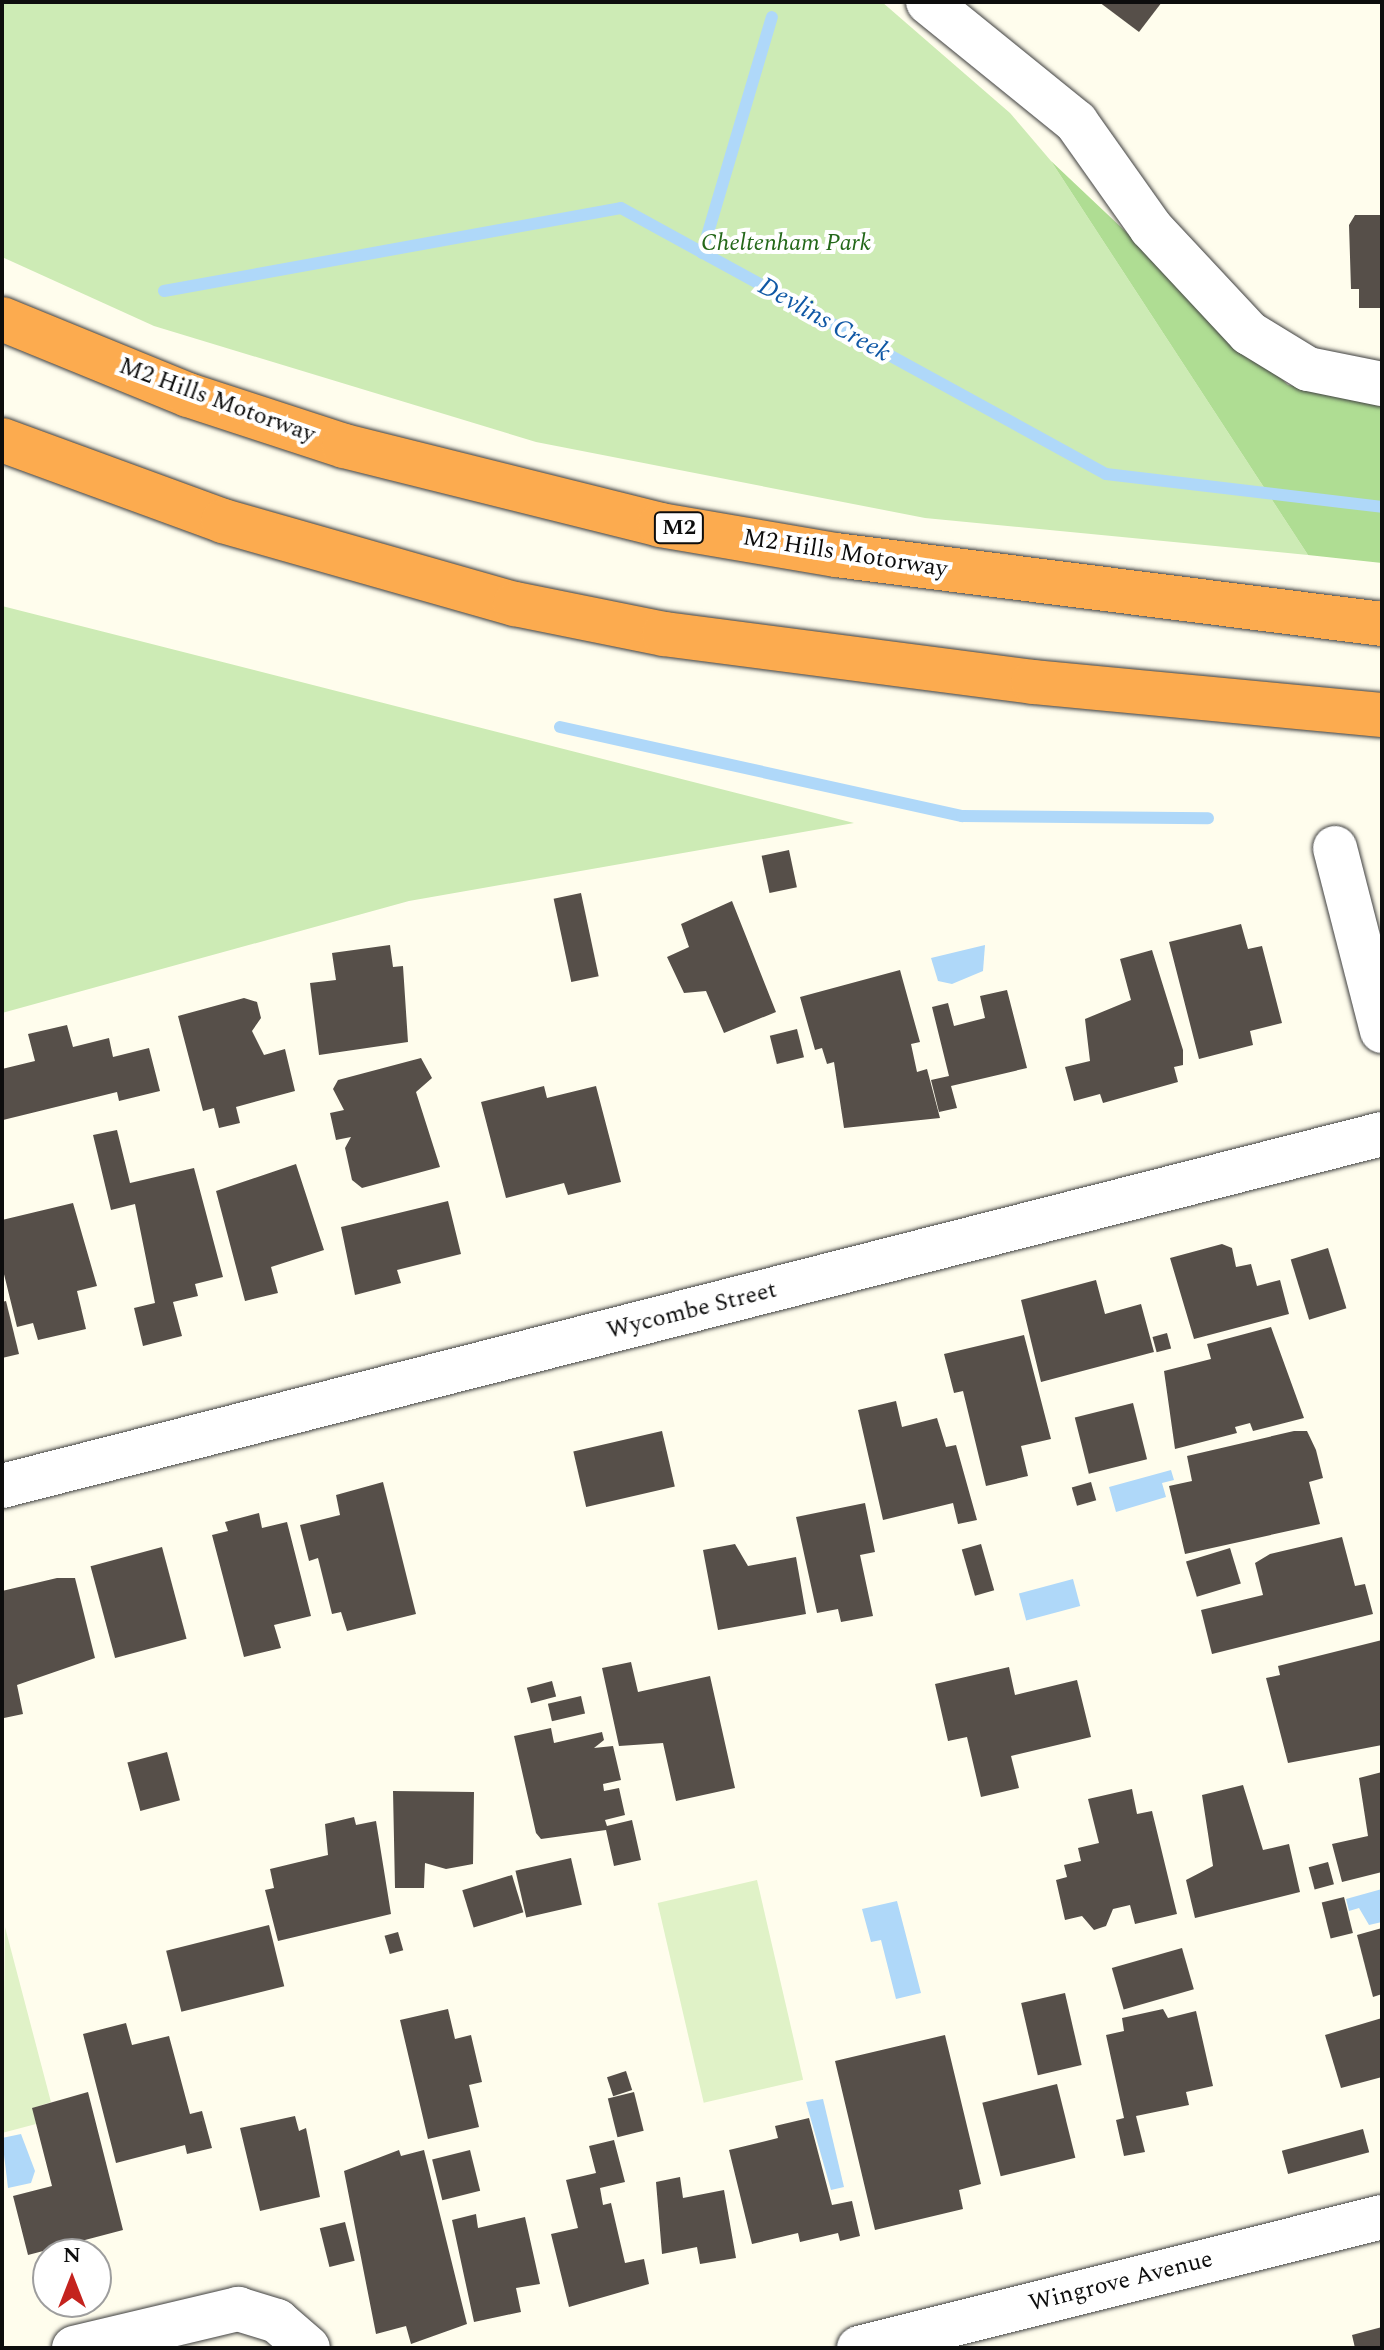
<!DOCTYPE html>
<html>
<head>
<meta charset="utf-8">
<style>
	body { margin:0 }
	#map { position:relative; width:1384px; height:2350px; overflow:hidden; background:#fffded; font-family:Spectral,serif }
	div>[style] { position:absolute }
	.green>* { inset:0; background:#cdebb5 }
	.forest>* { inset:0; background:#afdd93 }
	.pitch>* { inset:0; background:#e0f2c7; transform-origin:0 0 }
	.water>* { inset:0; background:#afd8f9; transform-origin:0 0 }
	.stream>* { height:12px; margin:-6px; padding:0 6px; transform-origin:6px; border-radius:6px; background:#afd8f9 }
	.building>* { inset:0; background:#564f49; transform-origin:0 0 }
	.roads { filter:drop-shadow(0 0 2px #404040) drop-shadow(0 0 2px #404040) }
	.minor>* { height:44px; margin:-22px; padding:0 22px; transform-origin:22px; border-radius:22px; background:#fff }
	.highway>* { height:44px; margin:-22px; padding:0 22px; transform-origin:22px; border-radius:22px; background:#fcab4f }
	span { translate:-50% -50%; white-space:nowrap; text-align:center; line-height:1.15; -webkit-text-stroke:8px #fff; paint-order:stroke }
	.shield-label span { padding:2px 6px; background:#fff; border:2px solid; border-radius:6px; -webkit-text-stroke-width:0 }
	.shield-label { font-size:22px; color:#0d0d0d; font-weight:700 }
	.park-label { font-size:24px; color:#24681a; font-style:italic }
	.street-label { font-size:24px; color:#0d0d0d }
	.water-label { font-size:26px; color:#1058a5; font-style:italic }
	.frame { position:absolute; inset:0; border:4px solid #0d0d0d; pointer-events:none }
	.north { position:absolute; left:32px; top:2238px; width:80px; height:80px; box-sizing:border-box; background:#fff; border:2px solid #9e9e9e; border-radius:50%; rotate:0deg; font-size:22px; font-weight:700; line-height:32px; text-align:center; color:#0d0d0d }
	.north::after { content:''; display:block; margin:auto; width:28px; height:36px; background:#c4231e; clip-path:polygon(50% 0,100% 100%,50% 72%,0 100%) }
</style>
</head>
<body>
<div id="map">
	<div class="green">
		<i style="clip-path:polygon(2px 2px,882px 2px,1010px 113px,1051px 161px,1308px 555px,925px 518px,536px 442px,154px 326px,2px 257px)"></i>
		<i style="clip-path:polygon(2px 606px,136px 640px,854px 823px,409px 901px,2px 1013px)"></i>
	</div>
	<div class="forest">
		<i style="clip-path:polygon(1051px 161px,1288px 385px,1382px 400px,1382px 563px,1308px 555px)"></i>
	</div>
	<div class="pitch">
		<i style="left:757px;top:1880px;width:205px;height:102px;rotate:77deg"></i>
		<i style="clip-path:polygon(5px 1927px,51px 2102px,33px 2108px,36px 2124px,2px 2133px)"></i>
	</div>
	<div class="water">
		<i style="clip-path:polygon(985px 945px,983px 971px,952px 984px,938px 981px,931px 958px)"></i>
		<i style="clip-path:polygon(1171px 1470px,1174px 1480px,1162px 1483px,1166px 1497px,1116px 1512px,1109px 1487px)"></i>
		<i style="left:1073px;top:1579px;width:28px;height:56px;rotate:75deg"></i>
		<i style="clip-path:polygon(1382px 1889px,1382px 1922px,1369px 1925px,1359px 1908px,1349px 1911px,1346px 1899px)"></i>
		<i style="clip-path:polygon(897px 1901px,921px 1993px,896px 1999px,881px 1940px,871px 1942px,862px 1909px)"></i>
		<i style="clip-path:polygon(823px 2099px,844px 2187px,831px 2190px,806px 2102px)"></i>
		<i style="clip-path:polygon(21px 2134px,35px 2171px,31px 2183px,8px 2188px,2px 2138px)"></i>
	</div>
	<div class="stream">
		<i style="left:702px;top:253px;width:246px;rotate:-73.5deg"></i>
		<i style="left:164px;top:291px;width:464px;rotate:-10.3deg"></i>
		<i style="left:621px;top:208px;width:553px;rotate:28.74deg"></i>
		<i style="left:1106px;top:474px;width:278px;rotate:6.8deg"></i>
		<i style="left:560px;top:727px;width:412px;rotate:12.5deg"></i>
		<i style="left:962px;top:816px;width:246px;rotate:0.5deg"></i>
	</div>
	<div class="building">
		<i style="clip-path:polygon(1099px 2px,1162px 2px,1139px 32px)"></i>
		<i style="clip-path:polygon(1355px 215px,1382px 215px,1382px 308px,1359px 308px,1359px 289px,1351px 289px,1349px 225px)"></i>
		<i style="left:789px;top:850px;width:38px;height:28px;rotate:78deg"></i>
		<i style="left:581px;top:893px;width:85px;height:28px;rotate:78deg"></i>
		<i style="clip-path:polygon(732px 901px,776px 1012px,724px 1033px,706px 991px,684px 993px,667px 957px,689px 947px,681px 924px)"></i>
		<i style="clip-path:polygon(1241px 924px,1248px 949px,1262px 946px,1282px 1023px,1250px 1031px,1253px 1045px,1199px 1059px,1169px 942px)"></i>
		<i style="clip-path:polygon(390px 945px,393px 967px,403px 966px,408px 1042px,319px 1055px,310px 983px,336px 980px,332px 953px)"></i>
		<i style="clip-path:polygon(1152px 950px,1183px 1050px,1183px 1065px,1174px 1067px,1178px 1082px,1103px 1103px,1100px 1094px,1074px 1101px,1065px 1067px,1090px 1061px,1085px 1019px,1131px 1000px,1120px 959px)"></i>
		<i style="clip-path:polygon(900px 970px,920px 1042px,911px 1044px,917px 1072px,927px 1069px,940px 1118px,844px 1128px,834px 1062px,827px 1064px,822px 1048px,815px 1050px,800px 997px)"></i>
		<i style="clip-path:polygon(1007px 990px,1027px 1068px,951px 1086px,957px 1108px,939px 1112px,931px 1080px,949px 1076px,932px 1007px,948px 1003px,954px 1026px,985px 1018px,980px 996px)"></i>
		<i style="clip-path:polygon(244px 998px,257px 1002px,261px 1018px,252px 1031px,264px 1055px,285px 1049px,295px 1091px,236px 1107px,240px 1123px,219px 1128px,214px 1108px,203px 1111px,178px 1016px)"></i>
		<i style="clip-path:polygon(67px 1025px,73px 1047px,109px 1038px,113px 1057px,149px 1048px,160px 1091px,119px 1101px,117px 1092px,3px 1120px,2px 1069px,35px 1061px,28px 1034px)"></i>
		<i style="left:797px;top:1029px;width:29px;height:28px;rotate:76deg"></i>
		<i style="clip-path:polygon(421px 1058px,432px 1078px,416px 1092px,440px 1167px,362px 1188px,352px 1180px,345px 1148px,351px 1137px,336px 1140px,330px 1113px,344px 1110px,333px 1089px,338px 1080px)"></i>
		<i style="clip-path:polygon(544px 1086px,547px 1098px,596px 1086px,621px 1182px,568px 1195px,564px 1183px,506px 1198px,481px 1102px)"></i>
		<i style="clip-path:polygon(117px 1130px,130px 1183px,194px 1168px,223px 1277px,195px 1284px,198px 1296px,173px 1302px,182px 1336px,143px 1346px,134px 1308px,155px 1303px,135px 1204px,111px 1210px,93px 1135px)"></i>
		<i style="clip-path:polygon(296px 1164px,324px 1250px,271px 1267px,278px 1293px,245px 1301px,216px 1191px)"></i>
		<i style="clip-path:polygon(448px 1201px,461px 1254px,397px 1270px,401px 1283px,355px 1295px,341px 1227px)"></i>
		<i style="clip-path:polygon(73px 1203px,97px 1286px,77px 1291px,86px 1329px,38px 1340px,33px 1323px,17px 1327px,2px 1266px,2px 1220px)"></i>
		<i style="clip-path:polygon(1222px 1244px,1232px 1248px,1236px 1267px,1251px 1264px,1257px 1286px,1280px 1280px,1289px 1314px,1194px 1339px,1170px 1258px)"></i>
		<i style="left:1328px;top:1248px;width:63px;height:39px;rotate:73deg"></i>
		<i style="clip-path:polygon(1096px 1280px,1105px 1314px,1141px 1304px,1154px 1352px,1041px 1382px,1021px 1300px)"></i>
		<i style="clip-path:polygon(6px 1301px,19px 1354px,2px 1358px,2px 1302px)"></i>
		<i style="clip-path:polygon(1271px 1327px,1304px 1418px,1253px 1431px,1250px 1423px,1235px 1427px,1237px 1433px,1175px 1449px,1164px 1371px,1211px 1359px,1207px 1344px)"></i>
		<i style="left:1167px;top:1333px;width:16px;height:15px;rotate:75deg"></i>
		<i style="clip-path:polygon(1024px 1335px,1051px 1439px,1021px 1446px,1028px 1476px,986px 1486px,963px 1391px,954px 1393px,944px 1354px)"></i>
		<i style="clip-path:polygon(896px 1401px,902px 1427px,937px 1418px,946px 1447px,956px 1445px,977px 1520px,958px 1524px,953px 1503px,883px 1520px,858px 1410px)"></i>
		<i style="left:1133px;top:1403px;width:58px;height:60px;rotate:76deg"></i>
		<i style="left:662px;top:1431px;width:57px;height:91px;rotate:77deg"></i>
		<i style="clip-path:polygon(1294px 1431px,1307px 1431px,1316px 1450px,1323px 1478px,1309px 1482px,1320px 1524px,1185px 1554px,1169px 1486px,1192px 1481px,1187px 1456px)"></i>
		<i style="clip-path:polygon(383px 1482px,416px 1614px,347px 1631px,341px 1612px,332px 1614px,318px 1558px,309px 1561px,300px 1525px,340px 1515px,336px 1495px)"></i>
		<i style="left:1091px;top:1482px;width:19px;height:20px;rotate:74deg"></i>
		<i style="clip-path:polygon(865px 1503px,875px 1552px,860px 1555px,873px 1616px,841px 1622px,838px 1609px,817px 1613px,796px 1517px)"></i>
		<i style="clip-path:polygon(259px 1513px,262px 1528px,287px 1522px,311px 1616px,274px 1625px,281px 1648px,244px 1657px,212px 1535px,228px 1531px,225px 1522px)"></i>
		<i style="clip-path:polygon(1342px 1537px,1355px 1586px,1365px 1584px,1373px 1614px,1212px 1654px,1201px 1610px,1263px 1595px,1255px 1563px,1270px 1554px)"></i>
		<i style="clip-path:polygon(735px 1544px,748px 1566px,796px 1557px,806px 1614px,718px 1630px,703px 1550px)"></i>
		<i style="left:981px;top:1544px;width:48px;height:20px;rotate:74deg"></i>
		<i style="left:162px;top:1547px;width:95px;height:74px;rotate:75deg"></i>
		<i style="left:1230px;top:1548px;width:37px;height:46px;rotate:73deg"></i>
		<i style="clip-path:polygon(57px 1578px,75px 1578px,95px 1658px,17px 1685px,23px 1714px,4px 1718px,2px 1591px)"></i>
		<i style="clip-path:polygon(1382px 1640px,1382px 1745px,1288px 1763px,1266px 1678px,1280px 1675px,1278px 1666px)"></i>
		<i style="clip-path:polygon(631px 1662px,638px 1692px,710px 1676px,735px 1788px,676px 1801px,663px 1743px,619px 1746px,602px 1668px)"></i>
		<i style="clip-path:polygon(1009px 1667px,1015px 1695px,1077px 1680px,1091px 1737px,1011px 1756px,1019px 1788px,981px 1797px,967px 1737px,948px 1741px,935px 1684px)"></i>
		<i style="left:552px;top:1681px;width:16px;height:26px;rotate:75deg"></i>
		<i style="left:581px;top:1696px;width:18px;height:34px;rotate:77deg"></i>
		<i style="clip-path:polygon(551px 1728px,554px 1743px,602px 1732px,604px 1740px,594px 1748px,613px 1746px,621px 1780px,603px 1784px,604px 1791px,619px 1788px,625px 1815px,605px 1820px,607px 1826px,632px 1820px,641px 1860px,614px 1866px,606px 1830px,541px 1839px,536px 1833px,514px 1736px)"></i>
		<i style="left:167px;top:1752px;width:50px;height:41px;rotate:75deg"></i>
		<i style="clip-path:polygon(1382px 1772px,1382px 1872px,1342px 1882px,1332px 1844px,1368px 1836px,1359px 1778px)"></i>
		<i style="clip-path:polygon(1243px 1785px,1263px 1850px,1289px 1844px,1300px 1892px,1195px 1918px,1186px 1880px,1213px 1866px,1202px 1795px)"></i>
		<i style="clip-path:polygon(1132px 1789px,1137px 1814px,1152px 1811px,1177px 1914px,1135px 1924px,1130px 1905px,1113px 1909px,1106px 1926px,1094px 1930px,1082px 1916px,1065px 1920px,1056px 1880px,1067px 1877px,1064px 1865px,1081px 1861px,1078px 1848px,1099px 1843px,1088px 1799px)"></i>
		<i style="clip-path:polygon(393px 1791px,474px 1792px,473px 1864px,446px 1869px,425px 1863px,424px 1888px,395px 1888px)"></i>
		<i style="clip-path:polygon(354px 1817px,356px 1825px,376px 1821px,391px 1914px,278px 1941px,265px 1890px,274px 1888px,270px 1869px,328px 1855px,325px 1824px)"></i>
		<i style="left:571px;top:1858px;width:48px;height:57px;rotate:77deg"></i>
		<i style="left:1328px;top:1862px;width:23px;height:20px;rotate:75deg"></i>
		<i style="left:512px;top:1875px;width:39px;height:52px;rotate:73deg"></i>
		<i style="left:1344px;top:1897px;width:37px;height:23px;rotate:76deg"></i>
		<i style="left:269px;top:1925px;width:63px;height:106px;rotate:76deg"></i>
		<i style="clip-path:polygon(1382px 1928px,1382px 1994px,1373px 1997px,1357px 1935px)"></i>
		<i style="left:398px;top:1932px;width:19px;height:14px;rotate:74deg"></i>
		<i style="left:1182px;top:1948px;width:43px;height:73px;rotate:74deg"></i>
		<i style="left:1065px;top:1993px;width:74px;height:45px;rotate:77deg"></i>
		<i style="clip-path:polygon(448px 2009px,455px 2039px,471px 2035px,482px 2082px,469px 2085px,479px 2127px,428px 2139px,400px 2020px)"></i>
		<i style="clip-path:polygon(1163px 2009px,1168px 2018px,1196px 2011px,1213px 2086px,1186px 2092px,1189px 2105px,1136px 2116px,1145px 2152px,1124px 2156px,1116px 2120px,1124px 2118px,1106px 2035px,1124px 2031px,1122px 2018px)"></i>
		<i style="clip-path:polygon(1382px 2018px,1382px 2077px,1341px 2088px,1325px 2035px)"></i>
		<i style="clip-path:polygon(126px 2023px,132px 2045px,169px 2036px,190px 2114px,202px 2111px,212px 2148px,187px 2154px,185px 2145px,116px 2163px,83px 2034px)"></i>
		<i style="clip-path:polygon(945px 2035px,981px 2184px,959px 2190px,963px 2209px,875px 2230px,835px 2061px)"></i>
		<i style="left:626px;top:2071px;width:20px;height:20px;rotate:72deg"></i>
		<i style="left:1057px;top:2084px;width:76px;height:77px;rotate:76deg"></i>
		<i style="clip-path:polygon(88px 2092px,123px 2230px,28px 2255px,13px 2196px,52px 2186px,32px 2108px)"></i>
		<i style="left:634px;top:2092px;width:40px;height:27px;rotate:76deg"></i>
		<i style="clip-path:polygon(295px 2116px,299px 2131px,306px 2128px,320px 2197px,260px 2211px,240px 2128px)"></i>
		<i style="clip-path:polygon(809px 2118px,832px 2205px,852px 2201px,860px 2236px,840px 2241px,838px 2233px,800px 2242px,798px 2233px,752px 2244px,729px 2150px,778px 2138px,775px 2126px)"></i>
		<i style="left:1363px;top:2129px;width:24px;height:84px;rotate:75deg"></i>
		<i style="clip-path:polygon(614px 2140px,625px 2182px,600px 2188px,603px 2205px,611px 2203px,625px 2263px,644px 2259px,649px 2284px,569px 2307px,551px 2234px,578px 2228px,566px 2180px,596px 2173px,589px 2146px)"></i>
		<i style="clip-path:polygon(399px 2150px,401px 2156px,424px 2150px,467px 2324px,411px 2344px,406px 2326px,376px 2334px,344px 2171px)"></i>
		<i style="left:470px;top:2150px;width:42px;height:39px;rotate:76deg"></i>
		<i style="clip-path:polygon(680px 2177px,683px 2198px,724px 2190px,736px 2258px,700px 2264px,697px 2247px,662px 2254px,656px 2182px)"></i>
		<i style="clip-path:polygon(476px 2214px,478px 2228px,525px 2217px,540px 2284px,516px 2288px,521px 2312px,474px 2322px,452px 2220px)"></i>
		<i style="left:345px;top:2222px;width:40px;height:26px;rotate:76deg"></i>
		<i style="clip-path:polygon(1382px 2327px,1382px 2348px,1355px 2348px,1352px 2335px)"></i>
	</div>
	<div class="roads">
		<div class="minor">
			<i style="left:928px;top:2px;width:191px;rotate:39deg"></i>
			<i style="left:1076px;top:122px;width:130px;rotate:54.7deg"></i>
			<i style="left:1151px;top:228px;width:144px;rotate:47deg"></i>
			<i style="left:1249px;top:333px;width:69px;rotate:31.4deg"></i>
			<i style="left:1308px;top:369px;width:76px;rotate:11.5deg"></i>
			<i style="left:1335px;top:848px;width:189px;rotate:75.6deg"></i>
			<i style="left:2px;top:1486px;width:1424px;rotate:-14.31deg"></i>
			<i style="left:74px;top:2348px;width:169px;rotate:-13.4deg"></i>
			<i style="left:238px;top:2309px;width:41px;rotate:17.1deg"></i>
			<i style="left:277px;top:2321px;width:41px;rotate:41.1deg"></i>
			<i style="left:859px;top:2348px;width:539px;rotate:-14.06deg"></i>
		</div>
		<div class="highway">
			<i style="left:2px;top:319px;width:201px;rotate:22.2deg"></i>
			<i style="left:188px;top:395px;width:164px;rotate:18.1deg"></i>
			<i style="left:344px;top:446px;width:326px;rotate:14deg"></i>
			<i style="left:660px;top:525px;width:179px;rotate:9.7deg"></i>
			<i style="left:836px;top:555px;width:550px;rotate:7.2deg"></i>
			<i style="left:2px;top:440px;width:235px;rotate:20.1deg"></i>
			<i style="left:223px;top:521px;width:304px;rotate:15.9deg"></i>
			<i style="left:515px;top:604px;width:152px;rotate:11.4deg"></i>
			<i style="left:664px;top:634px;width:372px;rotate:7.4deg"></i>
			<i style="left:1033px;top:682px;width:351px;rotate:5.4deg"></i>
		</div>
	</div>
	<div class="shield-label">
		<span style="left:679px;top:528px">M2</span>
	</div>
	<div class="park-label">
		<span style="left:786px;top:244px">Cheltenham Park</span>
	</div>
	<div class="street-label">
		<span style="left:217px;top:401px;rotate:20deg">M2 Hills Motorway</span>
		<span style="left:845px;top:554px;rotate:9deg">M2 Hills Motorway</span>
		<span style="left:692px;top:1311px;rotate:-14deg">Wycombe Street</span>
		<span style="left:1121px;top:2282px;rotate:-14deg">Wingrove Avenue</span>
	</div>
	<div class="water-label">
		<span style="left:824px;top:320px;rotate:29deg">Devlins Creek</span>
	</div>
	<div class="frame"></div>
	<div class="north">N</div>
</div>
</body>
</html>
